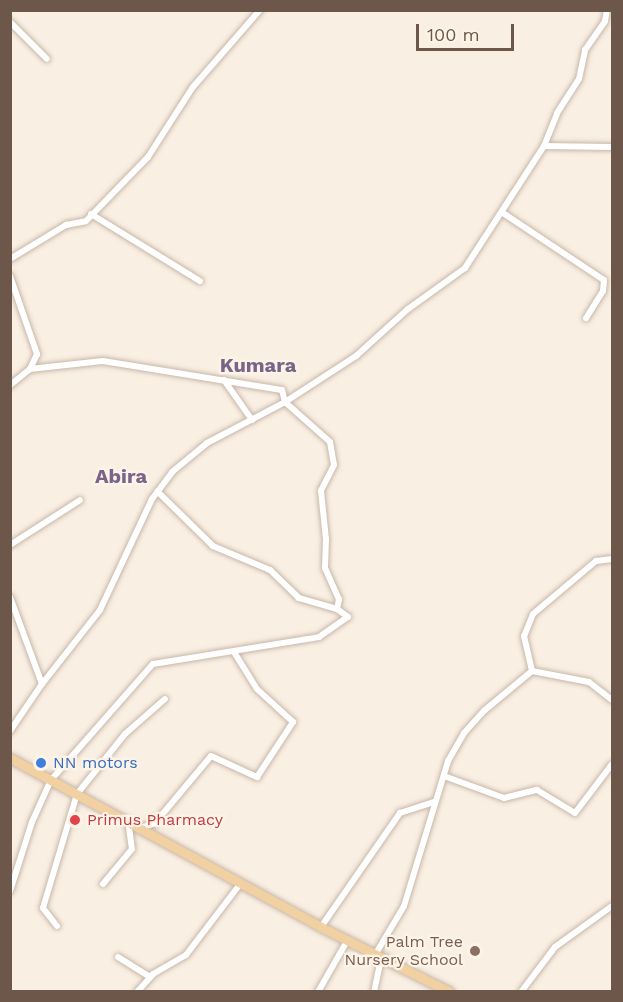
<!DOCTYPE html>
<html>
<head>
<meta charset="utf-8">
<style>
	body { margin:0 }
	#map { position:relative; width:623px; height:1002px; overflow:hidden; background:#f9efe2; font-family:"Work Sans",sans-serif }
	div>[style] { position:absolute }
	.roads { filter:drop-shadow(0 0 2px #c8b7aa) drop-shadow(0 0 2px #c8b7aa) }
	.street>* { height:6px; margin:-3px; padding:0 3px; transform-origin:3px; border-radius:3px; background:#fff }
	.primary>* { height:9px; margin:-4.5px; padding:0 4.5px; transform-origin:4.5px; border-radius:4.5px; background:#f1d1a1 }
	.dots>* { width:16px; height:16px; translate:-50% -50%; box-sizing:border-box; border:3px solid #fdf4e7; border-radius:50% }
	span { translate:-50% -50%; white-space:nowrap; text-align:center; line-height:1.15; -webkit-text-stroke:4.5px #fdf4e7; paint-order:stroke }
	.shop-label { font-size:16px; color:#366cbe }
	.left { translate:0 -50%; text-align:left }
	.health-label { font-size:16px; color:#be3a42 }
	.education-label { font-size:16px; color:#785e54 }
	.right { translate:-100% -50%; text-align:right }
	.quarter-label { font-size:20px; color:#7b648a; font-weight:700 }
	.frame { position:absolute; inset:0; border:12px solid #6d574b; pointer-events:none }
	.scale { position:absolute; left:416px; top:24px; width:98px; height:27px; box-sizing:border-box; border:3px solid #6d574b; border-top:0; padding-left:8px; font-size:18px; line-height:21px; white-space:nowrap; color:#6d574b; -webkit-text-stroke:4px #fdf4e7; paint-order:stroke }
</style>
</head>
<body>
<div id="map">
	<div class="roads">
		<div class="street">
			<i style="left:10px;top:22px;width:52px;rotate:45deg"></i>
			<i style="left:544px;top:146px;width:68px;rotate:0.8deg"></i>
			<i style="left:503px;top:213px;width:121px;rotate:33.6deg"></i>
			<i style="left:604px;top:280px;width:11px;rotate:95deg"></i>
			<i style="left:603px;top:291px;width:32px;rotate:122deg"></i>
			<i style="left:91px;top:214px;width:128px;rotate:31.6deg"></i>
			<i style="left:10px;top:259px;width:66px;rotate:-31.3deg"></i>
			<i style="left:66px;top:225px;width:20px;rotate:-11deg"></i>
			<i style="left:86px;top:221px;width:89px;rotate:-45.9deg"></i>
			<i style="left:148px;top:157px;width:83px;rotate:-57.3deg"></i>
			<i style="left:193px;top:87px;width:102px;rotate:-49deg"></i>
			<i style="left:10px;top:276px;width:83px;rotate:70.9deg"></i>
			<i style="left:37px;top:354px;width:17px;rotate:115deg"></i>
			<i style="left:30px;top:369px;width:26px;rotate:141deg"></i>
			<i style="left:30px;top:369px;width:73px;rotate:-6.3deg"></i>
			<i style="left:103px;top:361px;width:181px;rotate:9.2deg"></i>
			<i style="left:282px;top:390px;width:12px;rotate:76deg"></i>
			<i style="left:285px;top:402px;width:60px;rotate:41.6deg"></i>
			<i style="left:330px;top:442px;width:23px;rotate:80deg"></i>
			<i style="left:334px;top:465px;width:29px;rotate:117deg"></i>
			<i style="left:321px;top:491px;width:48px;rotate:84.1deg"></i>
			<i style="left:326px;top:539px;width:29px;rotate:92deg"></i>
			<i style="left:325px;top:568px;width:34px;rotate:66deg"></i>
			<i style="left:339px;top:599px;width:10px;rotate:101deg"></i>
			<i style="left:224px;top:380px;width:49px;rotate:55deg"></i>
			<i style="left:10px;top:545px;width:83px;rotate:-32.7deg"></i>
			<i style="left:612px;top:559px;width:16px;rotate:173deg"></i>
			<i style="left:596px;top:561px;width:82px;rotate:139.9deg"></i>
			<i style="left:533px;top:614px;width:24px;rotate:112deg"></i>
			<i style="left:524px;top:636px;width:36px;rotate:77deg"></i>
			<i style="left:532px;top:671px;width:58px;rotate:10.9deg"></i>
			<i style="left:589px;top:682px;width:29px;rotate:38deg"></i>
			<i style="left:10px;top:597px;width:93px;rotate:69.8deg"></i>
			<i style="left:10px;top:731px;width:57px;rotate:-55.8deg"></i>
			<i style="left:42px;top:684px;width:94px;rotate:-51.9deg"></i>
			<i style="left:100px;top:610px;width:123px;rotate:-64.9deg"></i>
			<i style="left:152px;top:499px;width:34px;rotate:-53deg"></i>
			<i style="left:172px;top:472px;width:45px;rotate:-39.6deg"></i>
			<i style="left:207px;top:443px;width:88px;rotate:-27.7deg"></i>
			<i style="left:285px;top:402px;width:85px;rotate:-32.9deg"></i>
			<i style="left:356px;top:356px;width:70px;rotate:-42.1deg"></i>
			<i style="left:408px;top:309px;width:70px;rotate:-35.7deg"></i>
			<i style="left:465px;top:268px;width:145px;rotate:-57.1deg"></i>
			<i style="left:544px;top:146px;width:35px;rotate:-68deg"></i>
			<i style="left:557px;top:113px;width:40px;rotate:-57.1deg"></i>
			<i style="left:579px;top:79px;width:30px;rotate:-78deg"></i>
			<i style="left:585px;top:50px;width:35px;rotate:-55deg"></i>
			<i style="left:605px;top:21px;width:11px;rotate:-80deg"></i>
			<i style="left:444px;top:776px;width:64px;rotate:20.1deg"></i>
			<i style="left:504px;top:798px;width:34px;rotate:-14deg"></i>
			<i style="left:537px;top:790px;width:44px;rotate:31.2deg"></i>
			<i style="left:575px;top:813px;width:61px;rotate:-52.9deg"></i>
			<i style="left:140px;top:828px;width:16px;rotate:-18deg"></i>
			<i style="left:155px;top:823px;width:87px;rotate:-50.1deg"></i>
			<i style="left:211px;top:756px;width:51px;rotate:24.5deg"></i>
			<i style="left:257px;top:777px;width:66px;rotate:-56.8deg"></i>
			<i style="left:293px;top:722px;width:49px;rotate:-137.5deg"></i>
			<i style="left:257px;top:689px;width:44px;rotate:-121.9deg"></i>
			<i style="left:103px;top:884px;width:45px;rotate:-50.4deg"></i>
			<i style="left:132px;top:849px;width:27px;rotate:-98deg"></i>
			<i style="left:10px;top:891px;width:72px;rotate:-72.3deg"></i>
			<i style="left:32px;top:822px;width:46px;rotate:-65.7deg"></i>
			<i style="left:51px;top:780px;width:154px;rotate:-48.7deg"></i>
			<i style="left:153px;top:664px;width:168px;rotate:-9.2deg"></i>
			<i style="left:319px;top:637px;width:35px;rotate:-35deg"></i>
			<i style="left:348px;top:617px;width:14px;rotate:-144deg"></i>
			<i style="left:337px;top:609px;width:40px;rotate:-164deg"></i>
			<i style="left:299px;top:598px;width:40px;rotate:-136deg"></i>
			<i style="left:270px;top:570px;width:62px;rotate:-157.2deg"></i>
			<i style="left:213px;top:546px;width:78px;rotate:-135.5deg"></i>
			<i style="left:57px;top:926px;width:23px;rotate:-128deg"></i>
			<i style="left:43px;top:908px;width:119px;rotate:-73.4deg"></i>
			<i style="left:77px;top:794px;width:77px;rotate:-51.3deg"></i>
			<i style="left:125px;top:734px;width:53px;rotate:-41.2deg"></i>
			<i style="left:321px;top:927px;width:139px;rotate:-55.3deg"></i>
			<i style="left:400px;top:813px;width:36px;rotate:-18deg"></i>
			<i style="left:375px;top:955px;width:57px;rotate:-59.4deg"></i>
			<i style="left:404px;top:906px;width:152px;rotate:-73.1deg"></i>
			<i style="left:448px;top:761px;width:32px;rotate:-60deg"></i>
			<i style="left:464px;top:733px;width:31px;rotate:-48deg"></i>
			<i style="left:485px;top:710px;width:61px;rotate:-39.7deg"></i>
			<i style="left:118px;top:957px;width:38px;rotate:32deg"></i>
			<i style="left:137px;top:992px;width:24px;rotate:-48deg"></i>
			<i style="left:153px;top:974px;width:38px;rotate:-30deg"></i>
			<i style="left:186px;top:955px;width:89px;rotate:-52.7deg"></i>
			<i style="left:318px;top:992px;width:59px;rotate:-60.4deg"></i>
			<i style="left:374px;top:992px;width:34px;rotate:-78deg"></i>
			<i style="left:521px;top:992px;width:56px;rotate:-52.9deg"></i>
			<i style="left:555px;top:947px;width:70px;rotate:-35.7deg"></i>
		</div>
		<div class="primary">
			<i style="left:10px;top:758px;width:354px;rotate:28.5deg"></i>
			<i style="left:321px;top:927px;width:144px;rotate:26.7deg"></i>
		</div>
	</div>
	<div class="dots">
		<i style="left:41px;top:763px;background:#3f7fe0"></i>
		<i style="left:75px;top:820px;background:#e0444e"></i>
		<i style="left:475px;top:951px;background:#8d6e63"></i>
	</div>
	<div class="shop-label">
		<span class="left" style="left:53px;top:763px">NN motors</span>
	</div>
	<div class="health-label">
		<span class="left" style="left:87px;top:820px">Primus Pharmacy</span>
	</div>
	<div class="education-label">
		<span class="right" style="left:463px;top:951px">Palm Tree<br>Nursery School</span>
	</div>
	<div class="quarter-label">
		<span style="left:258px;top:365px">Kumara</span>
		<span style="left:121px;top:476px">Abira</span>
	</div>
	<div class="frame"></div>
	<div class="scale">100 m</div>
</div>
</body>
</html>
